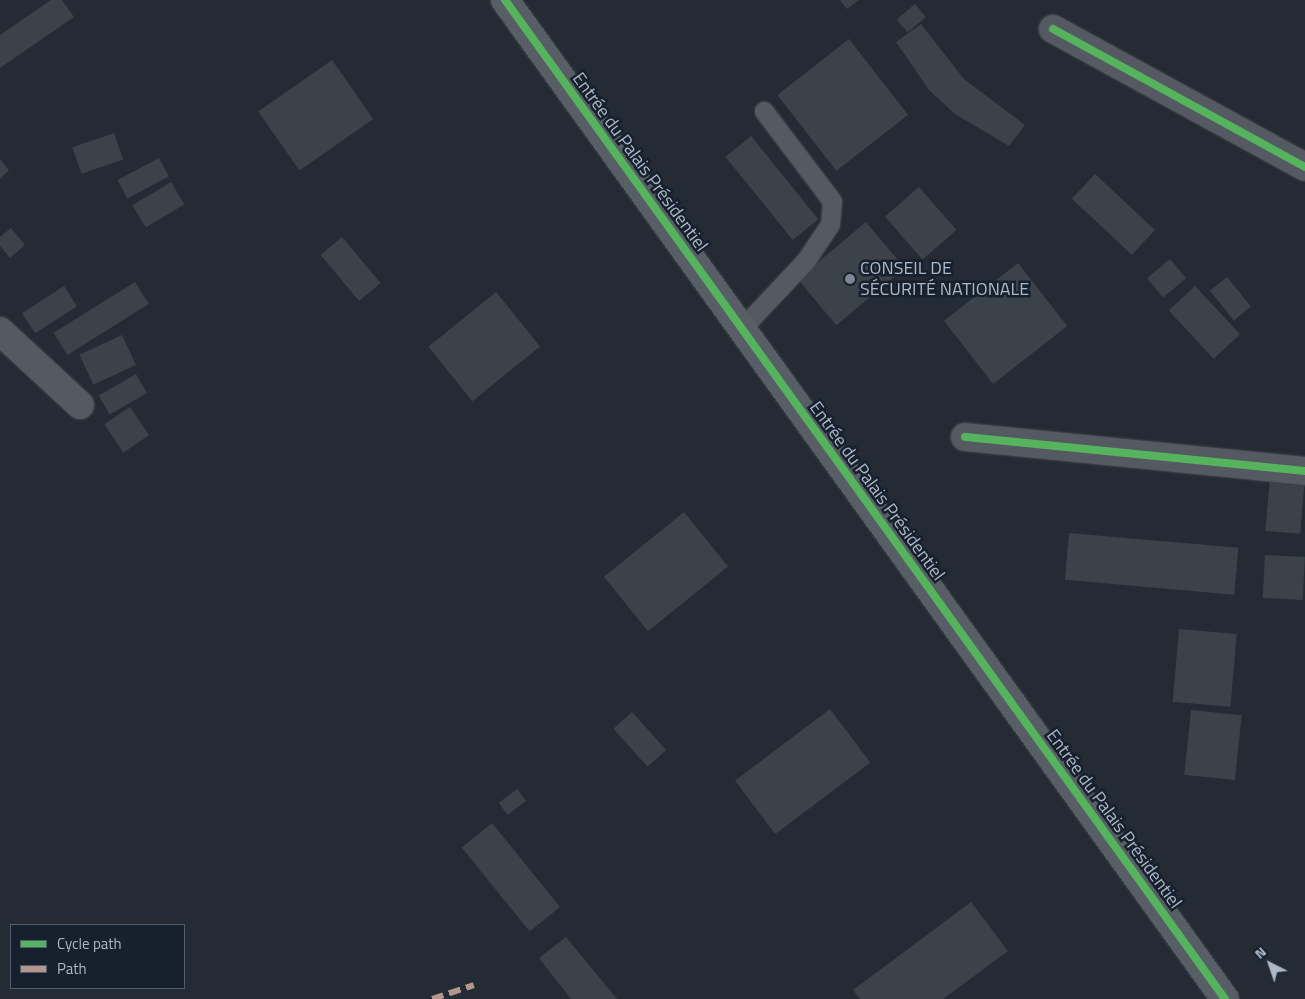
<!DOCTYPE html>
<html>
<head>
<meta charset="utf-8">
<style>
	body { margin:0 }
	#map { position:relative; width:1305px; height:999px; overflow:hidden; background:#242b34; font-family:"Titillium Web",sans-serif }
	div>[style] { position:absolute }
	.building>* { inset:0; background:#3c424a; transform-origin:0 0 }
	.roads { filter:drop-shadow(0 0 1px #40454c) drop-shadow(0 0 1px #40454c) }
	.lane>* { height:19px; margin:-9.5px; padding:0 9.5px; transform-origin:9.5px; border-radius:9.5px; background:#545962 }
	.street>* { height:28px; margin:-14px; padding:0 14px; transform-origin:14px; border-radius:14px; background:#545962 }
	.secondary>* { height:28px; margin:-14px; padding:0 14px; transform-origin:14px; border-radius:14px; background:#585e66 }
	.quiet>* { height:6px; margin-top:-3px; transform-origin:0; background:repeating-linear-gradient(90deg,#b2968c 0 12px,transparent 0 18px) }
	.cycleway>* { height:8px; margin:-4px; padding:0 4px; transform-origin:4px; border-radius:4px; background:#56b35d }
	.dots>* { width:14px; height:14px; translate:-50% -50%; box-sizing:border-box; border:2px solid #17212e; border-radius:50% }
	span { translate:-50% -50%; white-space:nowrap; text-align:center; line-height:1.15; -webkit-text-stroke:5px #17212e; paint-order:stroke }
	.street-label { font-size:18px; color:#acb7c7 }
	.poi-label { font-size:18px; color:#acb7c7 }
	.left { translate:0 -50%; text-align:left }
	.legend { position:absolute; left:10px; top:924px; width:175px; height:65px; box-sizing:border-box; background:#17212e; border:1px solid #535d6b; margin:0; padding:6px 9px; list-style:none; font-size:15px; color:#acb7c7 }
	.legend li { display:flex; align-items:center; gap:10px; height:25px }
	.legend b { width:25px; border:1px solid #535d6b }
	.north { position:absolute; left:1245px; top:939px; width:50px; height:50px; -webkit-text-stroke:4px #17212e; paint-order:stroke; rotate:319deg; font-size:14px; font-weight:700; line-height:20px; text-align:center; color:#acb7c7 }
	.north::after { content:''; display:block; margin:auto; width:18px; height:22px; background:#acb7c7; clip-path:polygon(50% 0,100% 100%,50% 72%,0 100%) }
</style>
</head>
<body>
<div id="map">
	<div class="building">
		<i style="clip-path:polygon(51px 0,62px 0,74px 17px,0 68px,0 35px)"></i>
		<i style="clip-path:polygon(840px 0,859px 0,847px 9px)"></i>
		<i style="left:915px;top:4px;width:17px;height:24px;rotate:50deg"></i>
		<i style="clip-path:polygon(921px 24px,964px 79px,1025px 125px,1009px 146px,955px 114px,929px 90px,896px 42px)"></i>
		<i style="left:849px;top:39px;width:96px;height:91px;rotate:52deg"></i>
		<i style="left:332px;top:60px;width:72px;height:90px;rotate:55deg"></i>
		<i style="left:114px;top:133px;width:28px;height:44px;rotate:71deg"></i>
		<i style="left:751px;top:136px;width:107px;height:33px;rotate:51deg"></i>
		<i style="left:159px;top:158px;width:21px;height:47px;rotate:62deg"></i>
		<i style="clip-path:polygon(0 159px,9px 170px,0 179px)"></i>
		<i style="left:1095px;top:174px;width:82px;height:34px;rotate:43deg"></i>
		<i style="left:171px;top:182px;width:26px;height:45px;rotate:59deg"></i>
		<i style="left:919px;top:187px;width:57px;height:45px;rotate:49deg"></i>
		<i style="left:866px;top:222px;width:60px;height:89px;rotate:50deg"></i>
		<i style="clip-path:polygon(11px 228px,25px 245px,10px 258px,0 246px,0 237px)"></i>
		<i style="left:342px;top:237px;width:60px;height:28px;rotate:50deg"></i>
		<i style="left:1170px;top:259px;width:25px;height:30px;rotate:50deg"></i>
		<i style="left:1018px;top:263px;width:80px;height:94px;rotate:52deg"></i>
		<i style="left:1227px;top:277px;width:38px;height:22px;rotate:51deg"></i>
		<i style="left:135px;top:282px;width:26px;height:96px;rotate:58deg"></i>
		<i style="left:64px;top:286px;width:24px;height:50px;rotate:57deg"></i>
		<i style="left:1195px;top:286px;width:66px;height:36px;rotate:47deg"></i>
		<i style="left:496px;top:292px;width:70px;height:87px;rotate:51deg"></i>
		<i style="left:122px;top:335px;width:33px;height:47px;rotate:65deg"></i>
		<i style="left:136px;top:374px;width:22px;height:43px;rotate:60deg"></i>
		<i style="left:130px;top:407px;width:34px;height:31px;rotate:56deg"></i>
		<i style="left:1270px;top:477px;width:35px;height:54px;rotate:5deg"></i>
		<i style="left:684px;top:512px;width:70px;height:103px;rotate:51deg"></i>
		<i style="left:1069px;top:533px;width:170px;height:47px;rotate:5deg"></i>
		<i style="left:1265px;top:555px;width:40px;height:43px;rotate:3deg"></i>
		<i style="left:1179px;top:629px;width:58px;height:73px;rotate:5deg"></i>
		<i style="left:830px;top:709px;width:67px;height:119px;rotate:53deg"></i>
		<i style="left:1191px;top:710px;width:51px;height:65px;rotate:6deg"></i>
		<i style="left:632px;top:712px;width:51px;height:25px;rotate:48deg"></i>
		<i style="left:517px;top:789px;width:15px;height:23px;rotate:53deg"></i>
		<i style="left:492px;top:823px;width:108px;height:39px;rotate:51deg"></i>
		<i style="clip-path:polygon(971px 902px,1008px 951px,943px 999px,860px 999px,853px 990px)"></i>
		<i style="clip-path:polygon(566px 937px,617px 999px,571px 999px,539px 958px)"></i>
	</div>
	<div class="roads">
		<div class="lane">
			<i style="left:742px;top:328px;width:93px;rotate:-46.7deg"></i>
			<i style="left:806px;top:260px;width:43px;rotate:-56.3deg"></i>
			<i style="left:830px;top:224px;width:23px;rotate:-85deg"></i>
			<i style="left:832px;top:201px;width:113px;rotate:-127.1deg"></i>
		</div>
		<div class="street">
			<i style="left:1053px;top:29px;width:287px;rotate:28.7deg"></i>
			<i style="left:0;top:331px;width:109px;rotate:42.8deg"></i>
			<i style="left:965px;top:437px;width:342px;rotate:5.7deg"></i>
		</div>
		<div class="secondary">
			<i style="left:505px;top:0;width:1231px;rotate:54.22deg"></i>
		</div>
	</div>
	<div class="quiet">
		<i style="left:432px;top:999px;width:44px;rotate:-18.4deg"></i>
	</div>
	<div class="cycleway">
		<i style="left:505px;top:0;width:1231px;rotate:54.22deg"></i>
		<i style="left:1053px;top:29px;width:287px;rotate:28.7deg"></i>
		<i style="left:965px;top:437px;width:342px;rotate:5.7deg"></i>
	</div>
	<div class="dots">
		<i style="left:850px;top:279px;background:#7c8694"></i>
	</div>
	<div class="street-label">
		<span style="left:640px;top:162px;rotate:54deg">Entrée du Palais Présidentiel</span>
		<span style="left:877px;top:491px;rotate:54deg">Entrée du Palais Présidentiel</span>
		<span style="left:1114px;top:819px;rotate:54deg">Entrée du Palais Présidentiel</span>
	</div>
	<div class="poi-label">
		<span class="left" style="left:860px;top:279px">CONSEIL DE<br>SÉCURITÉ NATIONALE</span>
	</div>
	<ul class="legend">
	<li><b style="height:6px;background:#56b35d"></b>Cycle path</li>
	<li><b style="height:6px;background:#b2968c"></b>Path</li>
	</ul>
	<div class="north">N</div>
</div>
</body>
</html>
